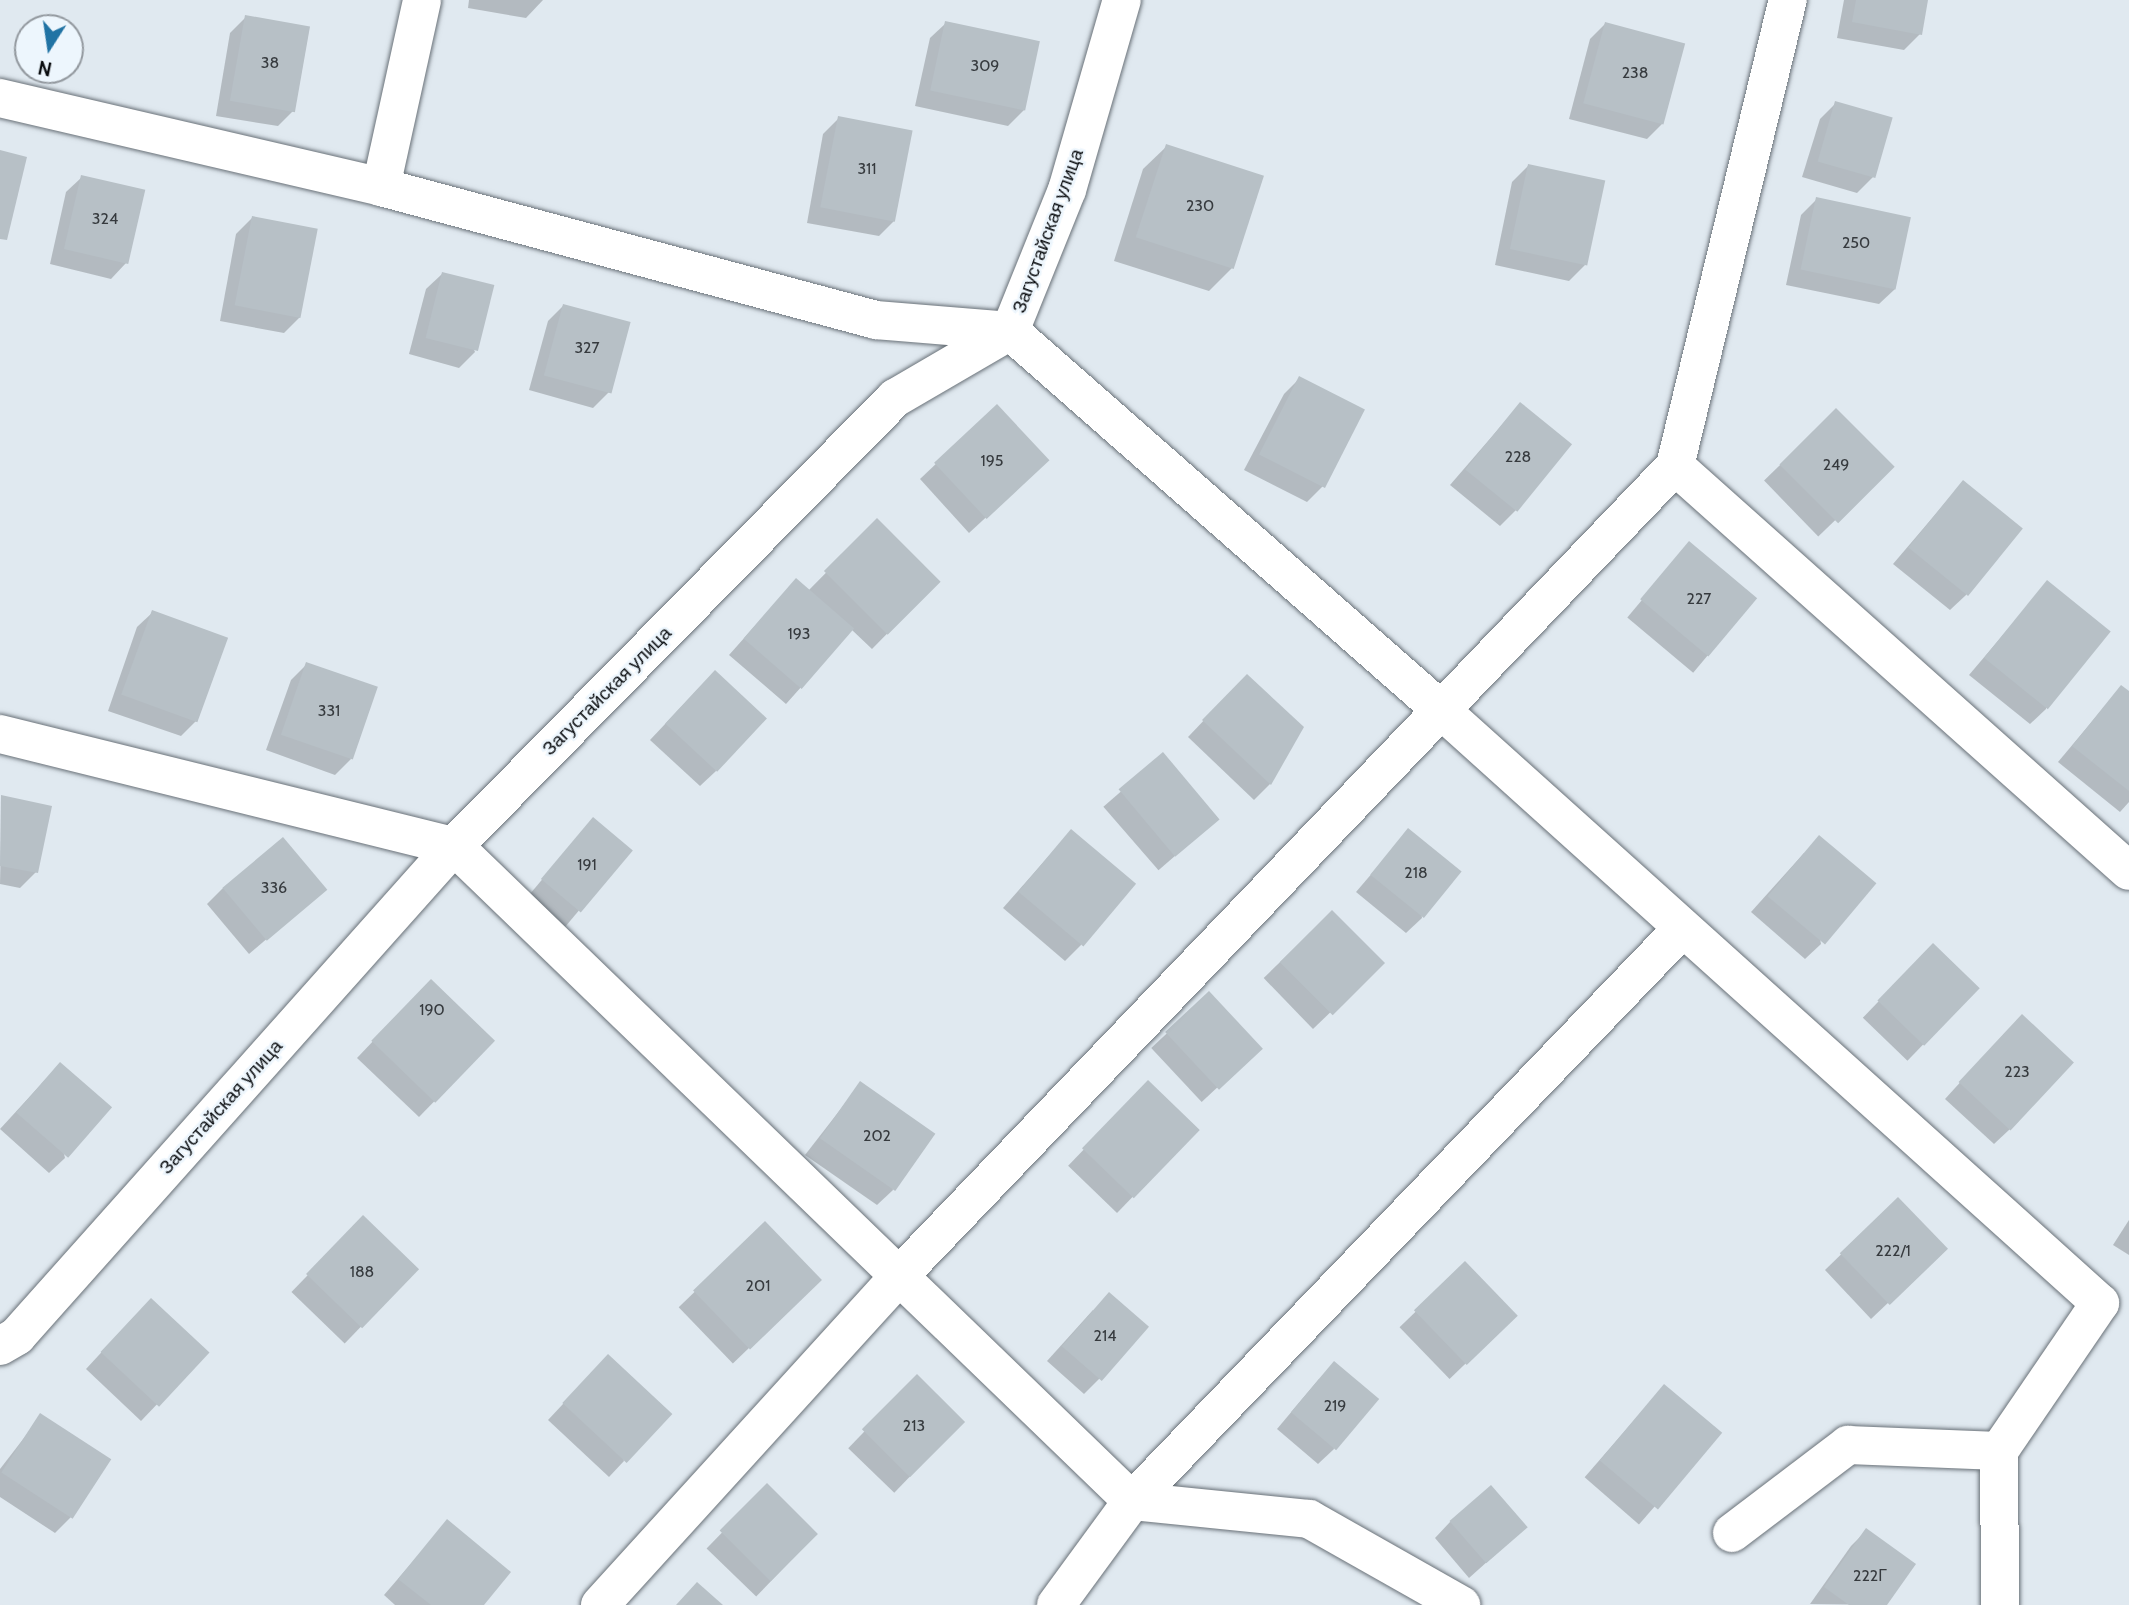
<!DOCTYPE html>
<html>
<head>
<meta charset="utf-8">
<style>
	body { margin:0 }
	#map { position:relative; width:2129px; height:1605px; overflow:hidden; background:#e0e9f0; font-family:Cabin,sans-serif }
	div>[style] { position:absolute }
	.shadow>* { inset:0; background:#0003; transform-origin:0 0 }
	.building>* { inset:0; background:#b7c0c6; transform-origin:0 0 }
	.roads { filter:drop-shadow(0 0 2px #697178) drop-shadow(0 0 2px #697178) }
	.minor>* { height:38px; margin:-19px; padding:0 19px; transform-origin:19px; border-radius:19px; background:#fff }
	span { translate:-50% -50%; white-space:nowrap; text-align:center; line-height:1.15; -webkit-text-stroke:5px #edf6fd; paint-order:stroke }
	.number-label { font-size:16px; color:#363a3e }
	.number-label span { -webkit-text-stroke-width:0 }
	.street-label { font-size:19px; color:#0b0e11 }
	.north { position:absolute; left:14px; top:14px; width:70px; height:70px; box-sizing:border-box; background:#edf6fd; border:2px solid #93999f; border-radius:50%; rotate:192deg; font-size:19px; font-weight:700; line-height:28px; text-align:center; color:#0b0e11 }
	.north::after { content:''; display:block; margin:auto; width:24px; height:32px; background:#2073a4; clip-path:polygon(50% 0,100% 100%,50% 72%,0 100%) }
</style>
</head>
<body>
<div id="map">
	<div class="shadow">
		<i style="clip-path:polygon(469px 0,543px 0,526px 18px,468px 8px)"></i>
		<i style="clip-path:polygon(1844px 0,1926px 0,1920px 34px,1904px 50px,1837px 38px)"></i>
		<i style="clip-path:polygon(246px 17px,294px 110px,278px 126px,216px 116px,230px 33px)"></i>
		<i style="clip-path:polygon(946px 23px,1024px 110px,1008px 126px,915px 106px,930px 38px)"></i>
		<i style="clip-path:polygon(1606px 23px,1663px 123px,1647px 139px,1569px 119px,1590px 39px)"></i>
		<i style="clip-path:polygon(1836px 103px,1873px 177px,1857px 193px,1802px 177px,1820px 119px)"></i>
		<i style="clip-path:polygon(839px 118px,895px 220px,879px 236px,807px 223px,823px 134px)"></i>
		<i style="clip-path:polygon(1167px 146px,1261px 176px,1232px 268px,1209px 291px,1114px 261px,1143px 169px)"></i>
		<i style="clip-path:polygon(1528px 166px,1585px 265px,1569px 281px,1495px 265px,1512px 182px)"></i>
		<i style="clip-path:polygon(82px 177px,126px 263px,111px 279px,50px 264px,66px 192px)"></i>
		<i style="clip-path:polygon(1817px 199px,1895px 289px,1879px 304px,1786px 285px,1801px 215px)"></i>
		<i style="clip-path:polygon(252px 218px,300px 317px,284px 333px,220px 321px,236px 234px)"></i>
		<i style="clip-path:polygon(442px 274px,475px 352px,459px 368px,409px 354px,426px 289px)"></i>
		<i style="clip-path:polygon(563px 306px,609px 392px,593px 408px,529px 390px,548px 321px)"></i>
		<i style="clip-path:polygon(1300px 378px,1362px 410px,1323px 486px,1307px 502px,1244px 470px,1284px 394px)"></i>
		<i style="clip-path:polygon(1520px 404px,1516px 510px,1500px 526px,1450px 485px)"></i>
		<i style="clip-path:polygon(997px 406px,1032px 475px,969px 533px,920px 479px)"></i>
		<i style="left:1836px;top:411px;width:78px;height:100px;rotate:46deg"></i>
		<i style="clip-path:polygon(1963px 482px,1966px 595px,1950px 610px,1893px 564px)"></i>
		<i style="clip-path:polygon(877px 521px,939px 581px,872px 649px,852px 630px,786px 704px,729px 655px,796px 580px,808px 591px)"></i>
		<i style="left:1689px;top:544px;width:86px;height:96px;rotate:40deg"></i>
		<i style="clip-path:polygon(2048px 582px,2046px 709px,2030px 724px,1969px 675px)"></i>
		<i style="clip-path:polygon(153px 612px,197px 720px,181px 736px,108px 711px,137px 627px)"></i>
		<i style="clip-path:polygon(307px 664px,351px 759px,335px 775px,266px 750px,291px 680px)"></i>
		<i style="clip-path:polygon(2121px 687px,2129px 693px,2129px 802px,2120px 812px,2058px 762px)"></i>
		<i style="clip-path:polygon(699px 688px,716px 771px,700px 786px,650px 740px)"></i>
		<i style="clip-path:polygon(1231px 692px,1301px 728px,1270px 784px,1254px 800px,1188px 737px)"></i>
		<i style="left:1163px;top:755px;width:84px;height:79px;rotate:49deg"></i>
		<i style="clip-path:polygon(2px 797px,36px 872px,20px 888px,0 884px)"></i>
		<i style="left:593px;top:819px;width:48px;height:101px;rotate:40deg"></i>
		<i style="clip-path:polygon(1409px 830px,1422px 918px,1406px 933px,1356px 892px)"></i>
		<i style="clip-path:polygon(1071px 831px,1081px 945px,1065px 961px,1003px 908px)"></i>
		<i style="clip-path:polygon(1804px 853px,1821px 944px,1805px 959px,1751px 912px)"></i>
		<i style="clip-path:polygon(223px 888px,324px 890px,249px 954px,207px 904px)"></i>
		<i style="left:1332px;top:912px;width:71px;height:95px;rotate:46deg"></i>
		<i style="left:1933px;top:945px;width:62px;height:101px;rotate:44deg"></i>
		<i style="left:1209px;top:994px;width:74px;height:79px;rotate:47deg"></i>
		<i style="clip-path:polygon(415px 997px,493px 1041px,419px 1117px,357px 1058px)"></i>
		<i style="clip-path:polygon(2006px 1032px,2010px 1129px,1994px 1144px,1945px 1099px)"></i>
		<i style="clip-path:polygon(45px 1080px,65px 1158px,49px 1173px,0 1129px)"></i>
		<i style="clip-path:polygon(861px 1083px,893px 1190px,877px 1205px,805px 1155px)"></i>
		<i style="left:1148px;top:1083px;width:68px;height:115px;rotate:44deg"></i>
		<i style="clip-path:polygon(1898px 1199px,1929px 1264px,1871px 1319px,1825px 1270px)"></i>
		<i style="left:363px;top:1218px;width:74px;height:103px;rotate:44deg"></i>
		<i style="clip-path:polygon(2129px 1220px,2129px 1255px,2113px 1245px)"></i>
		<i style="left:765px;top:1224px;width:78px;height:120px;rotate:46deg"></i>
		<i style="left:1465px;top:1264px;width:72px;height:91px;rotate:46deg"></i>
		<i style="clip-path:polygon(1093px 1310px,1100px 1378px,1084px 1394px,1047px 1361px)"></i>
		<i style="clip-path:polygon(135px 1316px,206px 1353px,141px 1421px,86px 1369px)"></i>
		<i style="clip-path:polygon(593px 1372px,624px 1461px,609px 1477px,548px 1420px)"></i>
		<i style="left:917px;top:1377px;width:64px;height:99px;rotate:44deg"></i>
		<i style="clip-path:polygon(1319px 1379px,1334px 1449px,1318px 1464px,1277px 1429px)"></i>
		<i style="left:1664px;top:1386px;width:72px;height:121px;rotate:41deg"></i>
		<i style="clip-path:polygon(41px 1416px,71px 1517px,55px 1533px,0 1497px,0 1469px)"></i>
		<i style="left:767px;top:1486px;width:69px;height:87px;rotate:44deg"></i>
		<i style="clip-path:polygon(447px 1522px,482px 1605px,395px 1605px,384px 1595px)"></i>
		<i style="clip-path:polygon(1450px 1522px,1526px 1527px,1469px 1578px,1435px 1538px)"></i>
		<i style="clip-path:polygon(1866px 1531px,1885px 1605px,1810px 1604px,1851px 1546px)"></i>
	</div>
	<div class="building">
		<i style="clip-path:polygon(1856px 0,1928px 0,1922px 35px,1852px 22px)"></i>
		<i style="left:245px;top:15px;width:66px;height:87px;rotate:10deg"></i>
		<i style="left:945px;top:21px;width:97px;height:71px;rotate:12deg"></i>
		<i style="left:1605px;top:22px;width:83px;height:84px;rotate:15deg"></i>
		<i style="left:1835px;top:101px;width:60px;height:63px;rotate:16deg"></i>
		<i style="left:838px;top:116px;width:76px;height:93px;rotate:11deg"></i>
		<i style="left:1166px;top:144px;width:103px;height:98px;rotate:18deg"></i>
		<i style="clip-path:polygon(0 150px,27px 157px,7px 240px,0 239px)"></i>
		<i style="left:1528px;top:164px;width:79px;height:87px;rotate:12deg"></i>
		<i style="left:81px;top:175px;width:66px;height:76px;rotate:13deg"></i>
		<i style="left:1816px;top:197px;width:97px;height:74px;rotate:12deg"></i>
		<i style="left:252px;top:216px;width:67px;height:91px;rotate:11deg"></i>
		<i style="left:442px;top:272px;width:54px;height:68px;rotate:14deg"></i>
		<i style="left:563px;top:304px;width:70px;height:74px;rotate:15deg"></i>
		<i style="left:1299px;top:376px;width:74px;height:88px;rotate:27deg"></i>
		<i style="left:1520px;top:402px;width:67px;height:87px;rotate:39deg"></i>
		<i style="left:997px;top:404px;width:77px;height:86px;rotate:47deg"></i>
		<i style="left:1836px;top:408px;width:83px;height:80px;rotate:45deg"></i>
		<i style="left:1963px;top:480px;width:77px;height:87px;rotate:39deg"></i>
		<i style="left:877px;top:518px;width:90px;height:75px;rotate:45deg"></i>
		<i style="left:1689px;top:541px;width:89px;height:76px;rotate:40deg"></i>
		<i style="left:796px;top:578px;width:77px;height:80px;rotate:41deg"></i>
		<i style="left:2047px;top:580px;width:82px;height:100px;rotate:39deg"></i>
		<i style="left:152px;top:610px;width:81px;height:90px;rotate:20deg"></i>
		<i style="left:306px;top:662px;width:76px;height:77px;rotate:19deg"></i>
		<i style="left:715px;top:670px;width:71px;height:73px;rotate:43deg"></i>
		<i style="clip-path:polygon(1247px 674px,1304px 727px,1271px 785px,1202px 720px)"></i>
		<i style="clip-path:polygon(2121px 685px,2129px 691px,2129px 791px,2072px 746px)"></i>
		<i style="left:1163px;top:752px;width:88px;height:58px;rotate:50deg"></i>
		<i style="clip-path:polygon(1px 795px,52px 806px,38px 873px,0 866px)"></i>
		<i style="left:593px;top:817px;width:52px;height:81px;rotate:40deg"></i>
		<i style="left:1408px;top:828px;width:69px;height:60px;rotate:39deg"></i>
		<i style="left:1071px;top:829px;width:85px;height:82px;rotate:40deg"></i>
		<i style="left:1819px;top:835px;width:75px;height:80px;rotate:40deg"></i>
		<i style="left:283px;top:837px;width:69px;height:79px;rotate:50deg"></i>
		<i style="left:1332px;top:910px;width:75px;height:74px;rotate:45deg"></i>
		<i style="left:1933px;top:943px;width:65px;height:80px;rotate:44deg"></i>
		<i style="left:431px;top:979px;width:89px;height:86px;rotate:44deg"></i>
		<i style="left:1209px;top:991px;width:79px;height:60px;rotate:47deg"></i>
		<i style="left:2022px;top:1014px;width:71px;height:93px;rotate:43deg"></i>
		<i style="left:60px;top:1062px;width:69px;height:67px;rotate:41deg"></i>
		<i style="left:1148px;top:1080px;width:72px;height:95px;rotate:44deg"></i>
		<i style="left:860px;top:1081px;width:92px;height:70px;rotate:35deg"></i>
		<i style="left:1898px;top:1197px;width:72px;height:81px;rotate:46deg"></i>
		<i style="left:363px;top:1215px;width:78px;height:82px;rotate:44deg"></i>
		<i style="left:765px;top:1221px;width:82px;height:100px;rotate:46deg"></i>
		<i style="left:1465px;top:1261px;width:76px;height:71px;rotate:46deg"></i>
		<i style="left:1109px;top:1292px;width:53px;height:72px;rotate:41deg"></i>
		<i style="left:151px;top:1298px;width:80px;height:74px;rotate:43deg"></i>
		<i style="left:608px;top:1354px;width:88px;height:67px;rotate:43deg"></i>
		<i style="left:1334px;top:1361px;width:59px;height:67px;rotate:40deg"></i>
		<i style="left:917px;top:1374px;width:68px;height:78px;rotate:45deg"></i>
		<i style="left:1664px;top:1384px;width:76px;height:100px;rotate:40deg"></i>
		<i style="left:40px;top:1413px;width:85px;height:71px;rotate:33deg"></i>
		<i style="left:767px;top:1483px;width:72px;height:67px;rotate:45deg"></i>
		<i style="left:1491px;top:1485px;width:56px;height:55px;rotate:49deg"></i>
		<i style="clip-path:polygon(447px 1519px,511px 1572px,484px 1605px,431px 1605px,398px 1579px)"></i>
		<i style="clip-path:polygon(1866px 1528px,1916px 1564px,1887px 1605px,1849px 1605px,1824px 1587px)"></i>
		<i style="clip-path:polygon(697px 1582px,723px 1605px,676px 1605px)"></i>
	</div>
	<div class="roads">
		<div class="minor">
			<i style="left:0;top:98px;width:391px;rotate:13.1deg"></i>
			<i style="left:381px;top:187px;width:513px;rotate:15.04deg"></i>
			<i style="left:876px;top:320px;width:134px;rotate:4.7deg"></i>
			<i style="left:1010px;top:331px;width:573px;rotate:41.32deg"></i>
			<i style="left:1440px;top:709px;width:888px;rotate:41.99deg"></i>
			<i style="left:2100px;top:1303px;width:179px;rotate:124.3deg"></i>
			<i style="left:1999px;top:1451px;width:154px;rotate:89.6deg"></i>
			<i style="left:381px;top:187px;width:191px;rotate:-77.6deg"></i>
			<i style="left:1675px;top:466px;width:608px;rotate:41.74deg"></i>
			<i style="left:0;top:734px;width:468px;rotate:13.9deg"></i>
			<i style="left:454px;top:846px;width:943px;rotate:44.01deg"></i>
			<i style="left:1132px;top:1501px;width:178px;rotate:5.8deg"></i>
			<i style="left:1309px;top:1519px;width:175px;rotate:29.5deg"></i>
			<i style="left:0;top:1346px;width:20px;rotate:-30deg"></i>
			<i style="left:17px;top:1336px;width:657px;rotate:-48.27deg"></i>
			<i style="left:454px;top:846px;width:629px;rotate:-45.45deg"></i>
			<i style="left:895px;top:398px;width:133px;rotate:-30.2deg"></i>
			<i style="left:1010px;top:331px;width:152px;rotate:-68deg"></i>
			<i style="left:1067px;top:190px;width:198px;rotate:-73.9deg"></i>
			<i style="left:1732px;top:1533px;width:146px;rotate:-37.2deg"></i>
			<i style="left:1848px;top:1445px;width:151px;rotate:2.3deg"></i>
			<i style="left:600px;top:1605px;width:445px;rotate:-47.7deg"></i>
			<i style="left:899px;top:1276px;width:1122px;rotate:-46.23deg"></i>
			<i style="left:1675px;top:466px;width:480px;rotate:-76.4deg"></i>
			<i style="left:1056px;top:1605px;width:129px;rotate:-53.8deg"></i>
			<i style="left:1132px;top:1501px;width:792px;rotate:-46.13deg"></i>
		</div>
	</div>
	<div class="number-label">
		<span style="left:270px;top:63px">38</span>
		<span style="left:985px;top:66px">309</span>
		<span style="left:1635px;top:73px">238</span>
		<span style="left:867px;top:169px">311</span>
		<span style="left:1200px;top:206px">230</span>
		<span style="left:105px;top:219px">324</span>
		<span style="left:1856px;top:243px">250</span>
		<span style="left:587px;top:348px">327</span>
		<span style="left:1518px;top:457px">228</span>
		<span style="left:992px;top:461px">195</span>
		<span style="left:1836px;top:465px">249</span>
		<span style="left:1699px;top:599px">227</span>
		<span style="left:799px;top:634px">193</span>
		<span style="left:329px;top:711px">331</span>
		<span style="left:587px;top:865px">191</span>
		<span style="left:1416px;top:873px">218</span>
		<span style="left:274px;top:888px">336</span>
		<span style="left:432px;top:1010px">190</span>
		<span style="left:2017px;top:1072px">223</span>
		<span style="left:877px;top:1136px">202</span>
		<span style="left:1893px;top:1251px">222/1</span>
		<span style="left:362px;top:1272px">188</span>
		<span style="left:758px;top:1286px">201</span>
		<span style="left:1105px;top:1336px">214</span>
		<span style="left:1335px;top:1406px">219</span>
		<span style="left:914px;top:1426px">213</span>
		<span style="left:1870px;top:1576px">222Г</span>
	</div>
	<div class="street-label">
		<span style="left:1048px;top:231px;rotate:-70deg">Загустайская улица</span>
		<span style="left:607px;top:691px;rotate:-45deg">Загустайская улица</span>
		<span style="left:221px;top:1107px;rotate:-48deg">Загустайская улица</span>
	</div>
	<div class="north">N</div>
</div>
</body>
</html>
